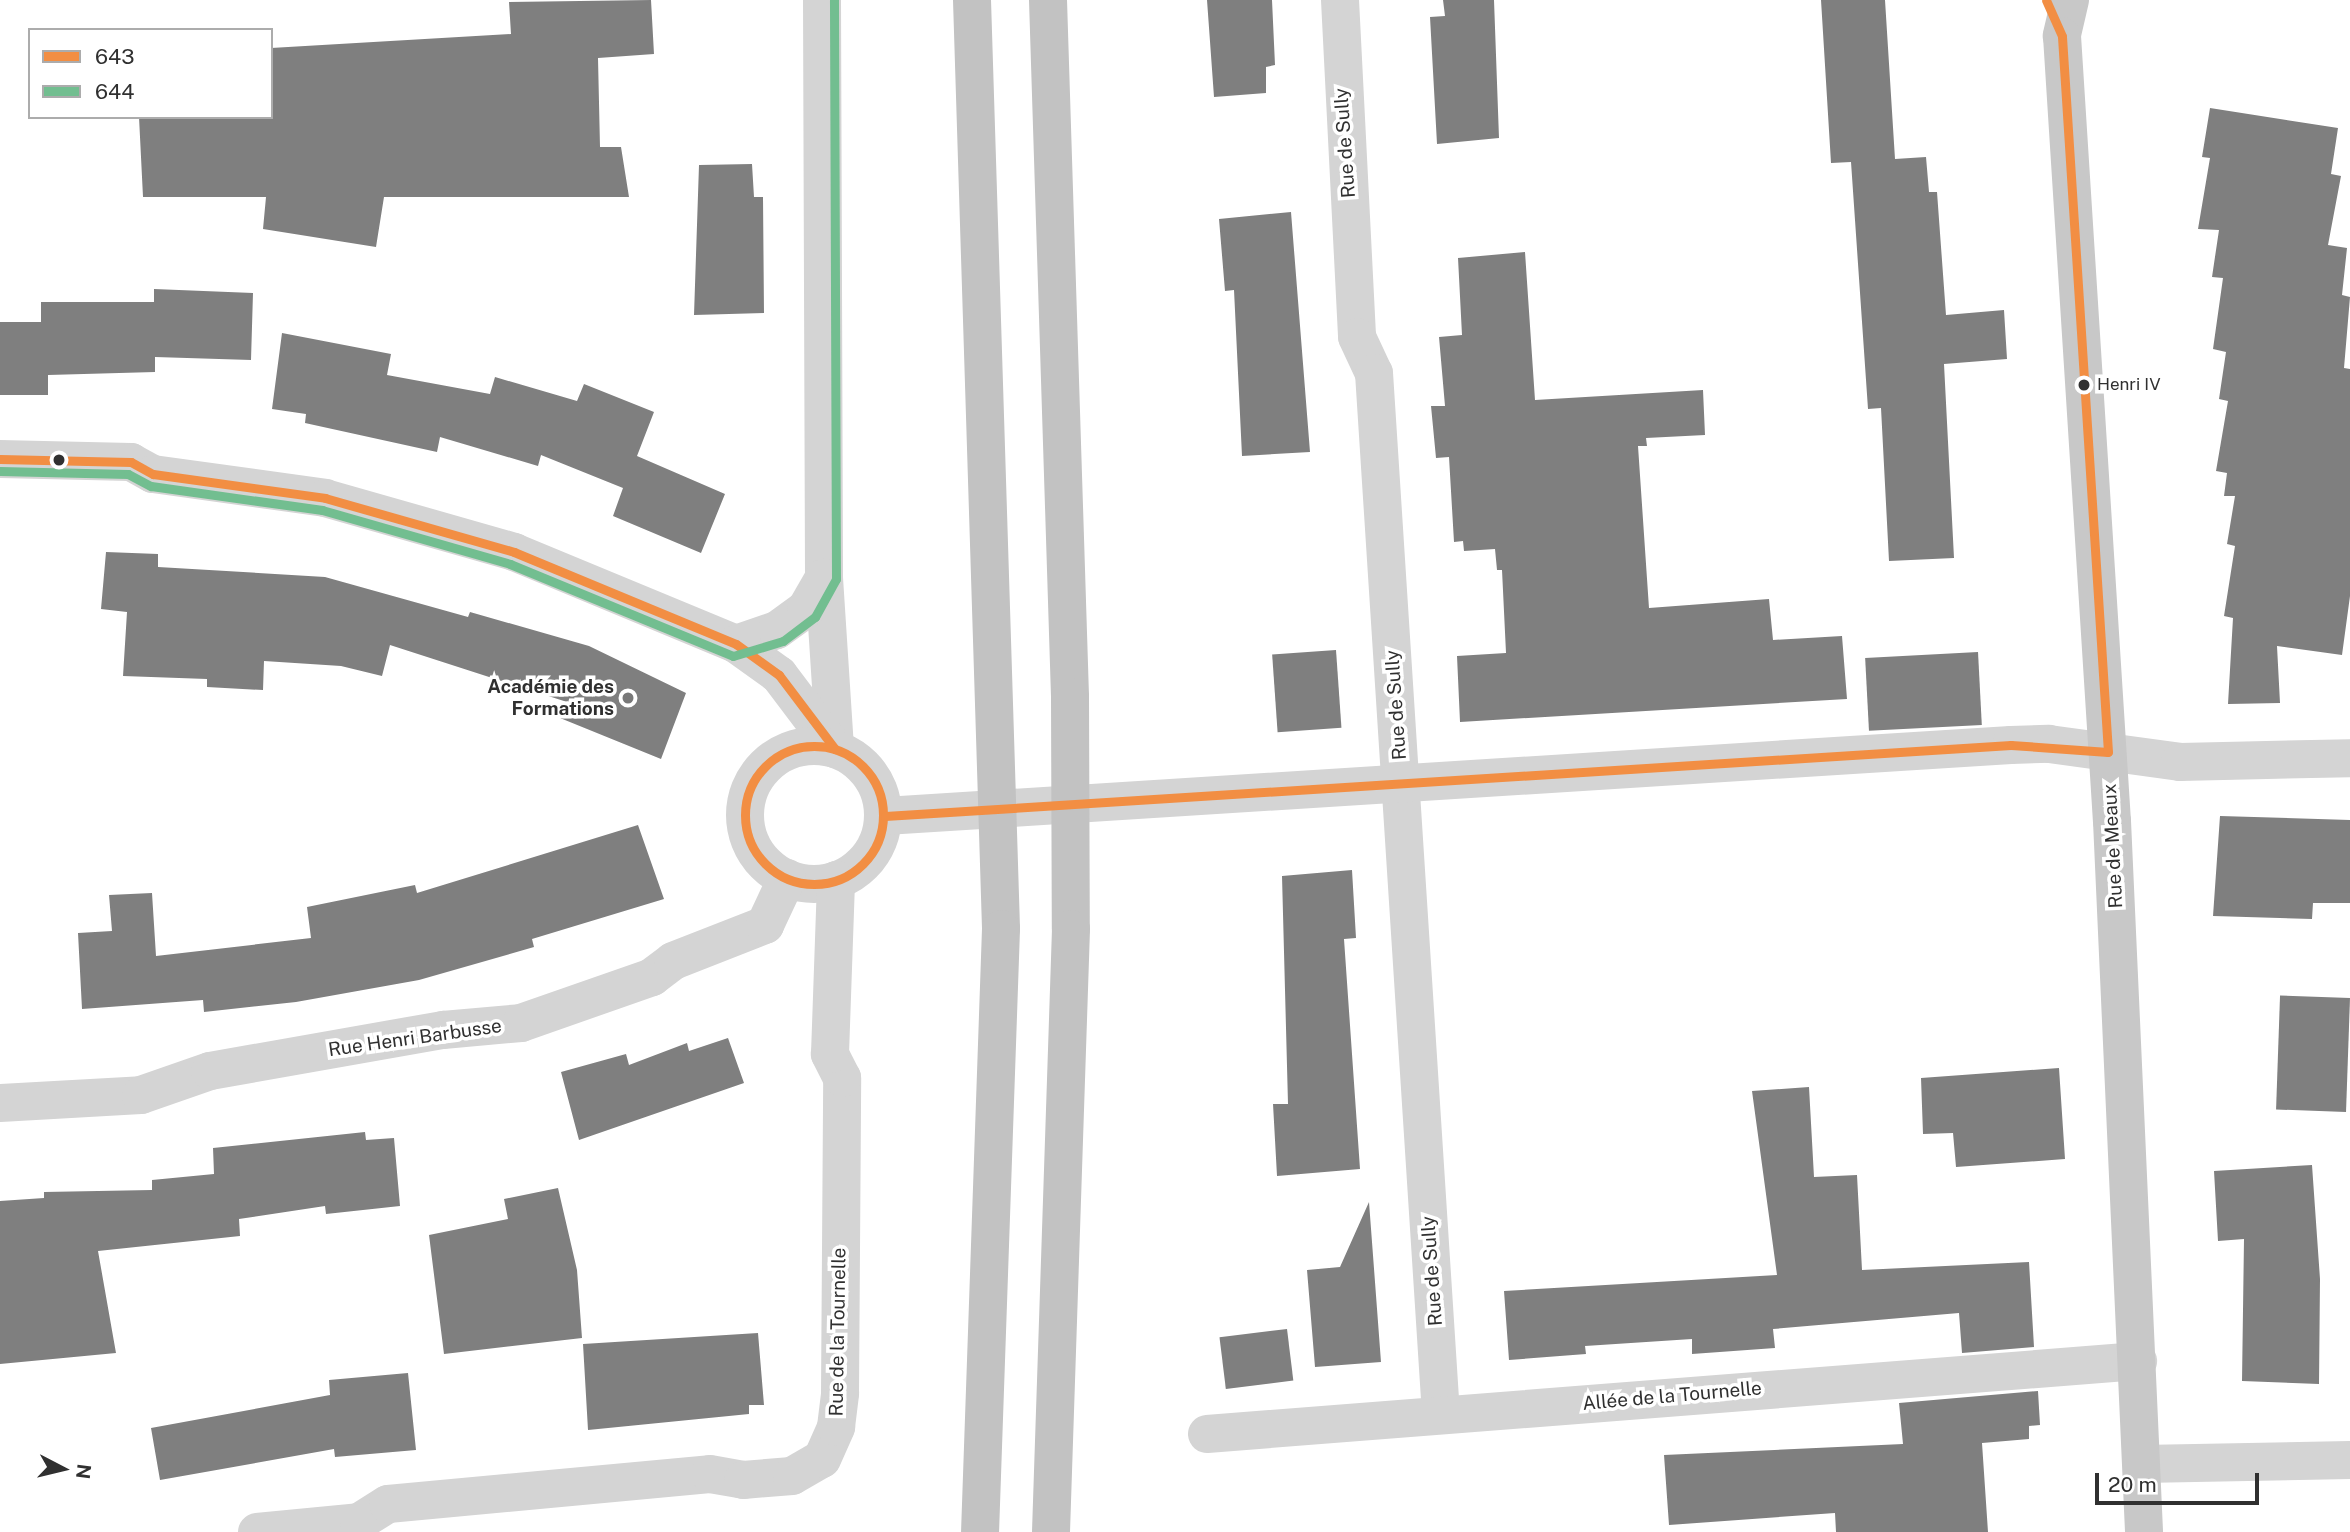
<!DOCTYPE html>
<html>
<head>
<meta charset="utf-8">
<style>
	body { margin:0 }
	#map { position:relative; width:2350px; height:1532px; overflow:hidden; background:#fff; font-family:"Public Sans",sans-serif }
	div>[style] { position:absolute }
	.building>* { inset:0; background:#7f7f7f; transform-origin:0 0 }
	.minor>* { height:38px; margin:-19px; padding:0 19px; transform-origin:19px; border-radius:19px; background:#d4d4d4 }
	.minor>.ring { margin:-19px; padding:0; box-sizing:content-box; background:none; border:38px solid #d4d4d4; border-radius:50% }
	.major>* { height:38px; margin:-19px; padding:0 19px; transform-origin:19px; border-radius:19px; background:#c8c8c8 }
	.highway>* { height:38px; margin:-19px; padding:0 19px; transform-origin:19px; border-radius:19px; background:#c2c2c2 }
	.bus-1>* { height:9px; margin:-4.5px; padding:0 4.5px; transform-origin:4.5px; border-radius:4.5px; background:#f28e43 }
	.bus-1>.ring { margin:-4.5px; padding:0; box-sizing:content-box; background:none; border:9px solid #f28e43; border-radius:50% }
	.bus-2>* { height:9px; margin:-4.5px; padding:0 4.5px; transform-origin:4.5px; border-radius:4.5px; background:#72be90 }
	.dots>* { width:19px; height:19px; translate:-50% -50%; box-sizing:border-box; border:4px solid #fff; border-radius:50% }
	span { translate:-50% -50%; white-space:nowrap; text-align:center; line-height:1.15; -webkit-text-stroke:7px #fff; paint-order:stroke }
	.bus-label { font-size:17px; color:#303030 }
	.left { translate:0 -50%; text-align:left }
	.street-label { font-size:19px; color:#303030 }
	.poi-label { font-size:19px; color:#303030; font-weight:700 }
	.right { translate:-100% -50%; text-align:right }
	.legend { position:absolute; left:28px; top:28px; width:245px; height:91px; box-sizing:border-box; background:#fff; border:2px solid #acacac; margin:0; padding:9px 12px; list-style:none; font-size:21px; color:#303030 }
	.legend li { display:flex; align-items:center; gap:14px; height:35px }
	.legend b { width:35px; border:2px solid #acacac }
	.north { position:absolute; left:28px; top:1434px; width:70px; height:70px; -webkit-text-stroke:5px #fff; paint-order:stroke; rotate:97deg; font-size:19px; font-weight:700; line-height:28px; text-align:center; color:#303030 }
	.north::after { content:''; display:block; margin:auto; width:24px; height:32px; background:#303030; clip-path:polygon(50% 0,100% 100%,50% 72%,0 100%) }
	.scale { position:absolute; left:2095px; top:1473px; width:164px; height:32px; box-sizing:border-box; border:4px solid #303030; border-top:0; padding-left:9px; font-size:21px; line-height:24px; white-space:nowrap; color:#303030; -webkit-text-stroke:5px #fff; paint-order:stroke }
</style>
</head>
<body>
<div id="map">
	<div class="building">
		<i style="clip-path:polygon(651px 0,654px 54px,598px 58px,600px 147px,621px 147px,629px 197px,384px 197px,376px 247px,263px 229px,266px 197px,143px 197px,139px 117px,271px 117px,271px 48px,511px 34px,509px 2px)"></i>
		<i style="clip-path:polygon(1207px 0,1272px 0,1275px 65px,1266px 67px,1266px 93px,1214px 97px)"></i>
		<i style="clip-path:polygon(1443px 0,1494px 0,1499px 138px,1437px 144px,1430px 17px,1445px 16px)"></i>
		<i style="clip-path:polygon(1821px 0,1885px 0,1895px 159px,1926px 157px,1929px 192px,1937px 192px,1946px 315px,2004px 310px,2007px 359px,1944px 364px,1954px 558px,1889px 561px,1881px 408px,1868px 409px,1851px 162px,1831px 163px)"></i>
		<i style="clip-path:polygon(2210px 108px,2338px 128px,2331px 174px,2341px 176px,2328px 245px,2347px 248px,2342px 295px,2350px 297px,2344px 368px,2350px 369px,2350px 596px,2342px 655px,2277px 646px,2280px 703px,2228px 704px,2233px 618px,2224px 616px,2235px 546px,2227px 544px,2235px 496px,2224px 496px,2227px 473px,2216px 471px,2228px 401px,2219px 399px,2226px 352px,2213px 349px,2223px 278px,2212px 277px,2219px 230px,2198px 229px,2210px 158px,2202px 157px)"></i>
		<i style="clip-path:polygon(752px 164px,754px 197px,763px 197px,764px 313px,694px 315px,699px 165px)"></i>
		<i style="clip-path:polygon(1291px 212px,1310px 452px,1242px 456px,1234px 290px,1225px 291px,1219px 219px)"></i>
		<i style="clip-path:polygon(1525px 252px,1535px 400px,1703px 390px,1705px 435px,1646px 438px,1647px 446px,1638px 446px,1649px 608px,1769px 599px,1773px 640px,1842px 636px,1847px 699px,1460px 722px,1457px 656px,1506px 653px,1502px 570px,1497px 570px,1495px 549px,1464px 551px,1463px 541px,1454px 542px,1449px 457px,1436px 458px,1431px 406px,1445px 406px,1439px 337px,1462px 335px,1458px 258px)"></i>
		<i style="clip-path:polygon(154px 289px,253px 293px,251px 360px,155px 357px,155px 372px,48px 375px,48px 395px,0 395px,0 322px,41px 322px,41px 302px,154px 302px)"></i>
		<i style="clip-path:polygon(282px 333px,391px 354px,387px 375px,490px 394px,495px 377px,577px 401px,584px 384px,654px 412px,637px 456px,725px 494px,701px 553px,613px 516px,623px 488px,541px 455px,538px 466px,440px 437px,437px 452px,305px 423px,306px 414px,272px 409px)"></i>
		<i style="clip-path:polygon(106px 552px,158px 554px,158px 567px,325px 577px,468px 617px,470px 612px,589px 646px,686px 693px,661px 759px,560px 718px,567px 702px,390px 645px,382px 676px,341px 666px,264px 661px,263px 690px,207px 687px,207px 679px,123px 676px,127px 612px,101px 609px)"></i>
		<i style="left:1336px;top:650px;width:78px;height:64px;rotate:86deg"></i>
		<i style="left:1978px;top:652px;width:73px;height:113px;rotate:87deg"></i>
		<i style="clip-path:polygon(2220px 816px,2350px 820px,2350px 903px,2313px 903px,2312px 919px,2213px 916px)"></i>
		<i style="clip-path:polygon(638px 825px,664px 899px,532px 939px,534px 947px,419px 980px,296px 1002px,204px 1012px,203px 1000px,82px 1009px,78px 933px,112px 931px,109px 895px,152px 893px,156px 956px,311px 938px,307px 907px,415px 885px,417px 893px)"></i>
		<i style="clip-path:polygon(1352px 870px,1356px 938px,1344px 939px,1360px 1169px,1277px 1176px,1273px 1104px,1288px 1104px,1282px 876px)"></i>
		<i style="left:2350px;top:998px;width:114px;height:70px;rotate:92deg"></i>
		<i style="clip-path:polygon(728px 1038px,744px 1083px,579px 1140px,561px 1072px,626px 1054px,629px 1065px,687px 1043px,689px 1051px)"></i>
		<i style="clip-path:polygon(2059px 1068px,2065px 1159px,1956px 1167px,1953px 1133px,1923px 1134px,1921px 1078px)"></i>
		<i style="clip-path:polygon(1809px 1087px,1814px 1177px,1857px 1175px,1862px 1270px,2029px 1262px,2034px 1347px,1962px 1353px,1959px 1313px,1773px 1329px,1775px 1348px,1692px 1354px,1692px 1339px,1585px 1346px,1586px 1354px,1509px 1360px,1504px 1291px,1777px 1275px,1752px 1091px)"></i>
		<i style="clip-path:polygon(365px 1132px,366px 1140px,394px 1138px,400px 1206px,326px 1214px,325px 1206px,239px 1219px,240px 1236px,98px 1251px,116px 1353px,0 1364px,0 1201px,44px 1198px,44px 1192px,152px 1190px,152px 1180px,214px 1174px,213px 1148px)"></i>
		<i style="clip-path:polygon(2312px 1165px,2320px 1279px,2319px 1384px,2242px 1381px,2244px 1239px,2218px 1241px,2214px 1171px)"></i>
		<i style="clip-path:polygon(558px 1188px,577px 1270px,582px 1338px,444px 1354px,429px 1235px,508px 1219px,504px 1199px)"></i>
		<i style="clip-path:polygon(1369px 1202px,1381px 1362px,1315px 1367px,1307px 1270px,1340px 1267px)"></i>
		<i style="left:1287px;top:1329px;width:52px;height:68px;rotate:83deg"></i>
		<i style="clip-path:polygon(758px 1333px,764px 1405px,749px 1405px,749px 1414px,588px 1430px,583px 1344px)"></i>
		<i style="clip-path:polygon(408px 1373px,416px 1450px,335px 1457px,334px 1449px,160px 1480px,151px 1428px,330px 1395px,329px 1380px)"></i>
		<i style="clip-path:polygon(2038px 1391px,2040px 1425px,2029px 1426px,2029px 1439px,1982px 1443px,1988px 1532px,1836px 1532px,1835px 1513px,1669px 1525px,1664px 1455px,1903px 1444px,1899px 1403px)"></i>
	</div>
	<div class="minor">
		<i style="left:822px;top:0;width:578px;rotate:89.8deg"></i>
		<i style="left:824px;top:578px;width:169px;rotate:86.3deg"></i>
		<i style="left:1340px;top:0;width:337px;rotate:87.1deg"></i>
		<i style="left:1357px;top:337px;width:40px;rotate:65deg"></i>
		<i style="left:1374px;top:373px;width:1043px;rotate:86.32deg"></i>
		<i style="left:0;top:459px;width:131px;rotate:1.3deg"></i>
		<i style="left:131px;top:462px;width:25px;rotate:29deg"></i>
		<i style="left:153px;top:474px;width:174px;rotate:7.9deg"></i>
		<i style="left:325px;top:498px;width:197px;rotate:15.9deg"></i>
		<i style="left:514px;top:552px;width:240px;rotate:22.5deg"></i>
		<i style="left:736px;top:644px;width:53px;rotate:35.8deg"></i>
		<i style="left:779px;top:675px;width:93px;rotate:52.9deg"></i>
		<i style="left:736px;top:644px;width:43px;rotate:-18.9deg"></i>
		<i style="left:777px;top:630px;width:36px;rotate:-36deg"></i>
		<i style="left:806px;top:609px;width:36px;rotate:-60deg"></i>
		<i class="ring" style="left:745px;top:746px;width:100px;height:100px"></i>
		<i style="left:885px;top:816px;width:1128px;rotate:-3.61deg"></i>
		<i style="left:2011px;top:745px;width:38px;rotate:-2deg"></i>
		<i style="left:2049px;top:744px;width:132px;rotate:7.8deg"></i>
		<i style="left:2180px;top:762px;width:170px;rotate:-1.3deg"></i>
		<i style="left:0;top:1103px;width:141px;rotate:-3.2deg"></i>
		<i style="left:141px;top:1095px;width:73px;rotate:-19.2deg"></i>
		<i style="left:210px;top:1071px;width:237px;rotate:-10deg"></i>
		<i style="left:443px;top:1030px;width:78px;rotate:-5.1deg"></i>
		<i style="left:521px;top:1023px;width:139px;rotate:-19.3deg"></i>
		<i style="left:652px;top:977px;width:26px;rotate:-37deg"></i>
		<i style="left:673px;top:961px;width:99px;rotate:-21.4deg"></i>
		<i style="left:765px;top:925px;width:52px;rotate:-64.9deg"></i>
		<i style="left:1207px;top:1434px;width:934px;rotate:-4.48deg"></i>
		<i style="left:2142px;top:1464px;width:208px;rotate:-1.1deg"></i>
		<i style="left:257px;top:1532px;width:102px;rotate:-5.6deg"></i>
		<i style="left:359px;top:1522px;width:34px;rotate:-32deg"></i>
		<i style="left:388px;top:1504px;width:323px;rotate:-5.3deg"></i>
		<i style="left:710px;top:1474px;width:34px;rotate:10deg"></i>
		<i style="left:743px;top:1480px;width:49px;rotate:-4.7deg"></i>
		<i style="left:792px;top:1476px;width:34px;rotate:-30deg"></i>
		<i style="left:822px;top:1459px;width:35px;rotate:-66deg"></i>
		<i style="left:836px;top:1427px;width:34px;rotate:-83deg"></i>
		<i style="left:840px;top:1393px;width:315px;rotate:-89.6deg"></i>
		<i style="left:842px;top:1078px;width:27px;rotate:-117deg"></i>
		<i style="left:830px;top:1054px;width:174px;rotate:-88deg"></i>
	</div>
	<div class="major">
		<i style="left:2070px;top:0;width:37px;rotate:103deg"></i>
		<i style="left:2062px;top:36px;width:787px;rotate:86.36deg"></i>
		<i style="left:2112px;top:821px;width:712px;rotate:87.42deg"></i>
	</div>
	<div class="highway">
		<i style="left:972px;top:0;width:929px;rotate:88.21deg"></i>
		<i style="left:1001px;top:929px;width:603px;rotate:91.99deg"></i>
		<i style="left:1048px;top:0;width:697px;rotate:88.19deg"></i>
		<i style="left:1070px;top:697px;width:232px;rotate:89.8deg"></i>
		<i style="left:1071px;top:929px;width:603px;rotate:91.9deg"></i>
	</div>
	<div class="bus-1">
		<i style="left:0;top:459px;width:131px;rotate:1.3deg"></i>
		<i style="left:131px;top:462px;width:25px;rotate:29deg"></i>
		<i style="left:153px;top:474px;width:174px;rotate:7.9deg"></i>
		<i style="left:325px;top:498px;width:197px;rotate:15.9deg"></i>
		<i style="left:514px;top:552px;width:240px;rotate:22.5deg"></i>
		<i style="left:736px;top:644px;width:53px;rotate:35.8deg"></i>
		<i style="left:779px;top:675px;width:93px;rotate:52.9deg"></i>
		<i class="ring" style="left:745px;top:746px;width:129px;height:129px"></i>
		<i style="left:885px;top:816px;width:1128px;rotate:-3.61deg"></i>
		<i style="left:2011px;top:745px;width:97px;rotate:4.1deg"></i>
		<i style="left:2108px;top:752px;width:717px;rotate:-93.68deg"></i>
		<i style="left:2062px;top:36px;width:39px;rotate:-114deg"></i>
	</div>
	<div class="bus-2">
		<i style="left:0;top:471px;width:128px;rotate:1.3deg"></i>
		<i style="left:128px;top:474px;width:26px;rotate:28deg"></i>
		<i style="left:151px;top:486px;width:173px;rotate:8deg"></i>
		<i style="left:322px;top:510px;width:196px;rotate:16deg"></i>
		<i style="left:510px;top:564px;width:241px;rotate:22.4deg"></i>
		<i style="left:733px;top:656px;width:52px;rotate:-16.7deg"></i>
		<i style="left:783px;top:641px;width:40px;rotate:-37deg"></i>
		<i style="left:815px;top:617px;width:43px;rotate:-61.1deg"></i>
		<i style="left:836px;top:579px;width:579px;rotate:-90.2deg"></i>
	</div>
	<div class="dots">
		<i style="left:2084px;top:385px;background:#303030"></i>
		<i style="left:59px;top:460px;background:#303030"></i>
		<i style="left:628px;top:698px;background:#787878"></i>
	</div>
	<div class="bus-label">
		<span class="left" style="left:2097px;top:385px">Henri IV</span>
	</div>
	<div class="street-label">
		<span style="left:1345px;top:143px;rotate:-94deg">Rue de Sully</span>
		<span style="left:1396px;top:705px;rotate:-94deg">Rue de Sully</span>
		<span style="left:2113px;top:846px;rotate:-93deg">Rue de Meaux</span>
		<span style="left:415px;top:1038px;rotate:-8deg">Rue Henri Barbusse</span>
		<span style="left:1432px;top:1271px;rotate:-94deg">Rue de Sully</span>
		<span style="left:838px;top:1332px;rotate:-89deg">Rue de la Tournelle</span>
		<span style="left:1672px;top:1396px;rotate:-5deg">Allée de la Tournelle</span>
	</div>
	<div class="poi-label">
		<span class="right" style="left:614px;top:698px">Académie des<br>Formations</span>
	</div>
	<ul class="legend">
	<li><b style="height:9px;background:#f28e43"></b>643</li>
	<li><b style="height:9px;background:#72be90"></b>644</li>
	</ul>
	<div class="north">N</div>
	<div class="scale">20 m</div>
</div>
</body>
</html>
